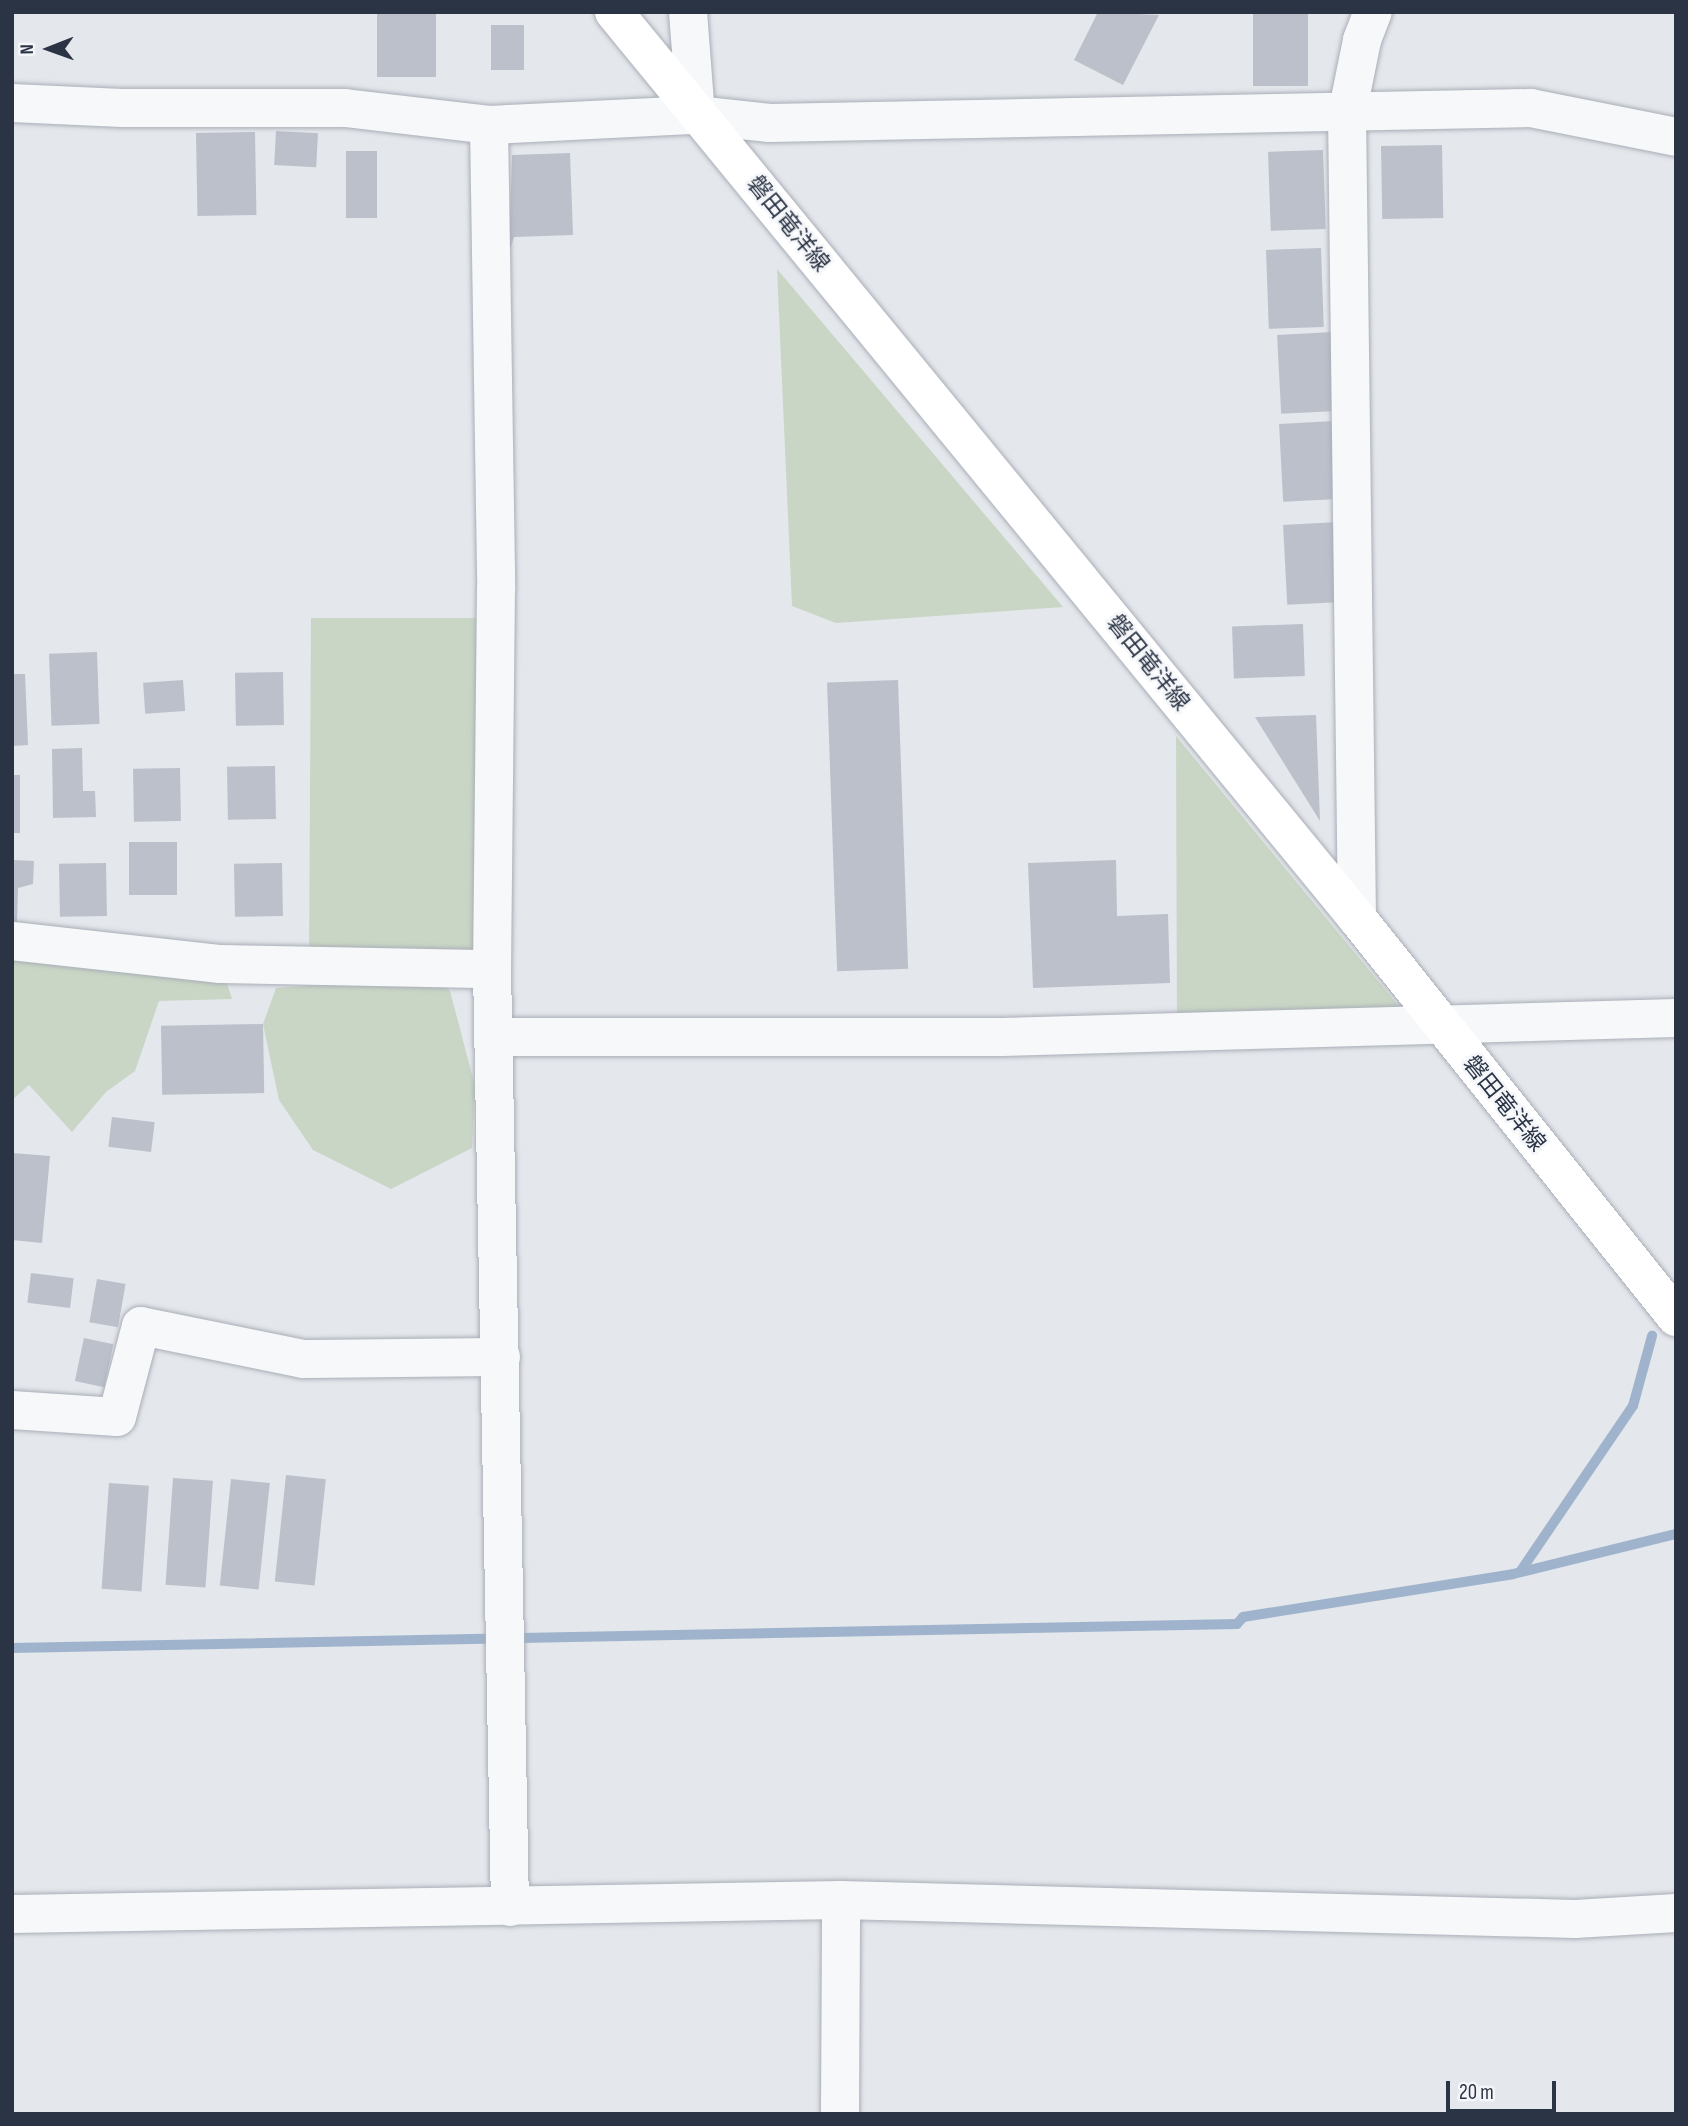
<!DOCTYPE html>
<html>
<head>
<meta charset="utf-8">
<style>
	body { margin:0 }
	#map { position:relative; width:1688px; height:2126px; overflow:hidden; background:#e4e7ec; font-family:"Sofia Sans Condensed","Noto Sans JP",sans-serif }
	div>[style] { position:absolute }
	.green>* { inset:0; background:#c9d6c5 }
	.stream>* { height:10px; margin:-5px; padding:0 5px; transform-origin:5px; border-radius:5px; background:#9fb4cc }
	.building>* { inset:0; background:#bbc0ca; transform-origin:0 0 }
	.roads { filter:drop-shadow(0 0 2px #a9aeb7) drop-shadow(0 0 2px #a9aeb7) }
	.minor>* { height:38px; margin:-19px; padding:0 19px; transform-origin:19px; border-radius:19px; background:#f7f8fa }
	.major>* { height:38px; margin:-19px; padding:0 19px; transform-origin:19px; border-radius:19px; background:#fff }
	span { translate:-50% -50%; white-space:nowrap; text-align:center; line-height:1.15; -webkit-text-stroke:5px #f4f6f9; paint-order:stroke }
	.street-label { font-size:23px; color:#2b3445 }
	.frame { position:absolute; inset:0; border:14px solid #2b3445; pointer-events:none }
	.north { position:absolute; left:14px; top:14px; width:70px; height:70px; -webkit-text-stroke:5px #f4f6f9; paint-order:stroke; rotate:269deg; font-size:19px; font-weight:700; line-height:28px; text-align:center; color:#2b3445 }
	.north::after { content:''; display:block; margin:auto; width:24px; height:32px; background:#2b3445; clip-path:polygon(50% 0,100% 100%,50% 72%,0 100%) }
	.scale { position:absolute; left:1446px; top:2081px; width:110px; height:32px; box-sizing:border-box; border:4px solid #2b3445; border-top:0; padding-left:9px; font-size:21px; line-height:24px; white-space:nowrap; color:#2b3445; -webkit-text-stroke:5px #f4f6f9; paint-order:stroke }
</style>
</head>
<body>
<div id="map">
	<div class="green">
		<i style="clip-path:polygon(777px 269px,1063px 607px,836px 623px,792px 606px)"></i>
		<i style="clip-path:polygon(311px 618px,496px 618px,492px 969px,426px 968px,450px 991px,475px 1086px,472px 1148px,391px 1189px,313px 1150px,279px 1100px,263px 1024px,276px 988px,335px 984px,309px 965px)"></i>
		<i style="clip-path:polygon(1176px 736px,1402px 1010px,1177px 1031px)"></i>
		<i style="clip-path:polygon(12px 949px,221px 964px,232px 999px,159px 1001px,135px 1071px,106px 1092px,72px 1132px,29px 1085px,12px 1100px)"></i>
	</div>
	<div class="stream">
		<i style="left:1520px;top:1572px;width:201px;rotate:-55.8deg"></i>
		<i style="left:1633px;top:1406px;width:73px;rotate:-74.8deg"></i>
		<i style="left:12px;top:1648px;width:1225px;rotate:-1.12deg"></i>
		<i style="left:1237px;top:1624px;width:9px;rotate:-49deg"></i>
		<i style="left:1243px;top:1617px;width:273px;rotate:-9deg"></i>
		<i style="left:1513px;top:1574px;width:168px;rotate:-13.8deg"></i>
	</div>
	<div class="building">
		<i style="left:377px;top:12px;width:59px;height:65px"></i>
		<i style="clip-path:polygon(1098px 12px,1159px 15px,1123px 85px,1074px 60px)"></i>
		<i style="left:1253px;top:12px;width:55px;height:74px"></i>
		<i style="left:491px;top:25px;width:33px;height:45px"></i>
		<i style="left:276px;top:131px;width:42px;height:34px;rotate:3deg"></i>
		<i style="left:255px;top:132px;width:83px;height:59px;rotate:89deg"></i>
		<i style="left:1442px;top:145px;width:73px;height:61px;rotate:89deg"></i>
		<i style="left:1323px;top:150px;width:79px;height:55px;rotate:88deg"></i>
		<i style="left:346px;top:151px;width:31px;height:67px"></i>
		<i style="clip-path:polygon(570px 153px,573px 235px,514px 237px,509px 253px,512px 155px)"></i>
		<i style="left:1321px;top:248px;width:79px;height:55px;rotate:88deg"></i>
		<i style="left:1333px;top:332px;width:79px;height:56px;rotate:87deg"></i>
		<i style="left:1334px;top:421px;width:78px;height:55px;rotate:87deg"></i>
		<i style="left:1338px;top:522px;width:80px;height:55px;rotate:87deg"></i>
		<i style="left:1303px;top:624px;width:52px;height:71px;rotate:88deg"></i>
		<i style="left:97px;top:652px;width:72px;height:48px;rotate:88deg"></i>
		<i style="left:283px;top:672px;width:53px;height:48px;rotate:89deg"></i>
		<i style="clip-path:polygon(12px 674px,25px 674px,28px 745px,12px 746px)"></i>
		<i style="left:183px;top:680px;width:31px;height:40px;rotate:86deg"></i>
		<i style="left:898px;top:680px;width:289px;height:71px;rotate:88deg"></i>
		<i style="clip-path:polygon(1316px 715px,1320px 821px,1255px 717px)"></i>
		<i style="clip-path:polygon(82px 748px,83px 791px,95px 791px,96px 817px,53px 818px,52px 749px)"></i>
		<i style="left:275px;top:766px;width:53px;height:48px;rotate:89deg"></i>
		<i style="left:180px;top:768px;width:53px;height:47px;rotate:89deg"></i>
		<i style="left:12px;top:775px;width:8px;height:58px"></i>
		<i style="left:177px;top:842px;width:53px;height:48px;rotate:90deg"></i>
		<i style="clip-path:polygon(12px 860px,34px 861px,33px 884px,18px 888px,17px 924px,12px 924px)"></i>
		<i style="clip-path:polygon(1116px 860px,1117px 916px,1168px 914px,1170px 983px,1033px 988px,1028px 863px)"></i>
		<i style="left:106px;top:863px;width:53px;height:47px;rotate:89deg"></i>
		<i style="left:282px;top:863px;width:53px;height:48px;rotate:89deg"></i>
		<i style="left:263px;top:1024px;width:69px;height:102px;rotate:89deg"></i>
		<i style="left:112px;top:1117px;width:43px;height:30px;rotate:7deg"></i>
		<i style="clip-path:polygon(12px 1153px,50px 1156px,42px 1243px,12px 1240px)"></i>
		<i style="left:31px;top:1273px;width:43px;height:30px;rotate:7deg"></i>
		<i style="left:97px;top:1279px;width:29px;height:44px;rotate:10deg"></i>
		<i style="left:84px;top:1338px;width:30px;height:44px;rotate:12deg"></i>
		<i style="left:286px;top:1475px;width:40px;height:107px;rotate:6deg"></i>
		<i style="left:173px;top:1478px;width:40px;height:107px;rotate:4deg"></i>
		<i style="left:231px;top:1479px;width:39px;height:107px;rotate:6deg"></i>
		<i style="left:109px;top:1483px;width:40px;height:106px;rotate:4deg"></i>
	</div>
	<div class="roads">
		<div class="minor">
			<i style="left:688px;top:12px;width:103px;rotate:85.6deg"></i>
			<i style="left:12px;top:103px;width:110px;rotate:2.6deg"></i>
			<i style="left:122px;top:108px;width:223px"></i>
			<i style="left:345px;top:108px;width:145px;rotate:6.7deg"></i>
			<i style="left:489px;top:125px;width:207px;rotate:-2.8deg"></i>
			<i style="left:696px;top:115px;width:74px;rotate:6.2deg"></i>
			<i style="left:770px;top:123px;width:761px;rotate:-1.13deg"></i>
			<i style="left:1531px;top:108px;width:148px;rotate:11.3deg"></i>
			<i style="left:489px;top:125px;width:464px;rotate:89.1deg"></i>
			<i style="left:496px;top:589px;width:380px;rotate:90.6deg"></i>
			<i style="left:492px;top:969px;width:938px;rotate:88.9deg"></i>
			<i style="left:1357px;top:918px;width:804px;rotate:-90.71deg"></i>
			<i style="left:1347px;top:114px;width:76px;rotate:-78.5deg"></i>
			<i style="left:1362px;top:40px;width:30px;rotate:-69deg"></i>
			<i style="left:12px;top:941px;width:210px;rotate:6.3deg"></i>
			<i style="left:221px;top:964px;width:271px;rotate:1.1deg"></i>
			<i style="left:496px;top:1037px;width:506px"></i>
			<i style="left:1002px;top:1037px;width:674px;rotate:-1.61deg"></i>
			<i style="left:12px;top:1410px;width:105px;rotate:3.8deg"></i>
			<i style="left:117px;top:1417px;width:94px;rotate:-75.2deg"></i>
			<i style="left:141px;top:1326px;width:165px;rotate:11.5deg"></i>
			<i style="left:303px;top:1359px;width:198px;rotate:-0.6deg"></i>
			<i style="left:12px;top:1914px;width:829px;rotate:-0.97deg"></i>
			<i style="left:841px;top:1900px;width:734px;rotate:1.48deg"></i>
			<i style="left:1575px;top:1919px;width:101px;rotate:-3.4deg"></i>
			<i style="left:840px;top:2114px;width:214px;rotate:-89.7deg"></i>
		</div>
		<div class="major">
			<i style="left:614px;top:12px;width:1172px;rotate:50.65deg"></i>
			<i style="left:1357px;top:918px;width:511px;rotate:51.36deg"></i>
		</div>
	</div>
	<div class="street-label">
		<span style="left:788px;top:224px;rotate:51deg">磐田竜洋線</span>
		<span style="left:1148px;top:663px;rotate:51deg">磐田竜洋線</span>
		<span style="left:1504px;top:1104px;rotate:51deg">磐田竜洋線</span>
	</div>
	<div class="frame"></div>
	<div class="north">N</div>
	<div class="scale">20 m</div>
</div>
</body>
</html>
